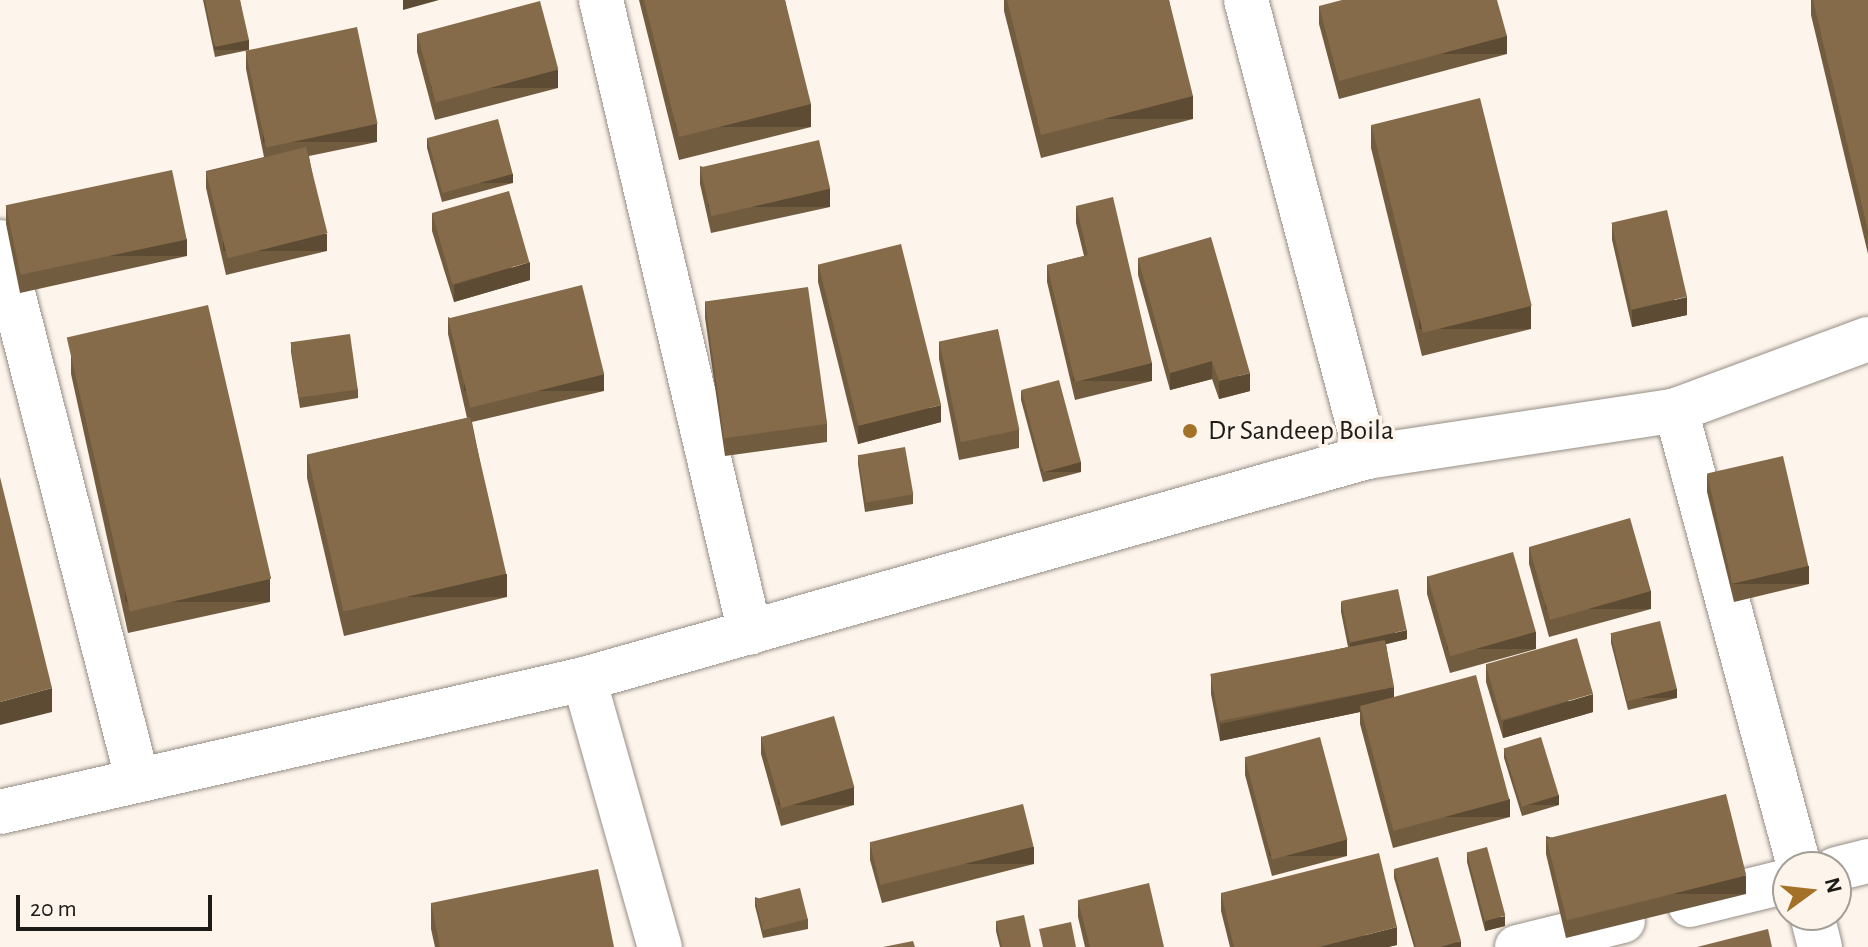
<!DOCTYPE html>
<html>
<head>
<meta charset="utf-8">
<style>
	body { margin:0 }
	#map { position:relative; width:1868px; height:947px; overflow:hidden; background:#fdf5ec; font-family:"Alegreya Sans",sans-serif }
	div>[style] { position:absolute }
	.roads { filter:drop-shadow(0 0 2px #968e86) drop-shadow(0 0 2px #968e86) }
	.minor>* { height:44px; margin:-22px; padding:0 22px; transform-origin:22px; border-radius:22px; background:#fff }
	.tertiary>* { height:44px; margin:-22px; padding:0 22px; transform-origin:22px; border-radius:22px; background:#fff }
	.wall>* { inset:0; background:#725c40 }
	.shaded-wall>* { inset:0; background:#5d4b34; transform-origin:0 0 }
	.building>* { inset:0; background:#856b4a; transform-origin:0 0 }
	.dots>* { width:22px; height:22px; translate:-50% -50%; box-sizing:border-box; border:4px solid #fdf5ec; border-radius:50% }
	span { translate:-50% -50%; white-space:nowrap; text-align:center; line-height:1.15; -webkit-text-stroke:7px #fdf5ec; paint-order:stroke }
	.poi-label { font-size:28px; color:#1d1b17 }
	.left { translate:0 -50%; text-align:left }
	.north { position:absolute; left:1772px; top:851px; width:80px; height:80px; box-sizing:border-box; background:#fdf5ec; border:2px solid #a39e97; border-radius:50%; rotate:75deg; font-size:22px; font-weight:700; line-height:32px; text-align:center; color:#1d1b17 }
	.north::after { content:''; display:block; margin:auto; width:28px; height:36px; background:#a47129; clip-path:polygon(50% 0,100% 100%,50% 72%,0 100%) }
	.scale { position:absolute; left:16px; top:895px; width:196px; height:36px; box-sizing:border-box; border:4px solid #1d1b17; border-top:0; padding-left:10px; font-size:24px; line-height:28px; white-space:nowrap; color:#1d1b17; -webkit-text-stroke:6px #fdf5ec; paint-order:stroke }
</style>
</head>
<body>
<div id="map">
	<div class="roads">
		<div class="minor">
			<i style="left:601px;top:0;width:650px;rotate:76.75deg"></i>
			<i style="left:1246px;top:0;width:473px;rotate:75.2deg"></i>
			<i style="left:0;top:242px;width:553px;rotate:75.66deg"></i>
			<i style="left:1676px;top:410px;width:473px;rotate:74.9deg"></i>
			<i style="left:584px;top:679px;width:279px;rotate:74.2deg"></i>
			<i style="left:1836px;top:869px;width:33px;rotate:-14deg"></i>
			<i style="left:1690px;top:905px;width:101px;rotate:-13.8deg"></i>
			<i style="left:1812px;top:915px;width:33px;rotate:76deg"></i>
			<i style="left:1517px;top:947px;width:109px;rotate:-13.8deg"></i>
		</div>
		<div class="tertiary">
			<i style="left:0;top:812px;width:599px;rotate:-12.83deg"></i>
			<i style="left:584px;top:679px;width:814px;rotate:-15.83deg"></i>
			<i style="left:1367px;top:457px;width:313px;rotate:-8.6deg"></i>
			<i style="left:1676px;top:410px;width:205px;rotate:-20.3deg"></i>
		</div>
	</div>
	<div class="wall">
		<i style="clip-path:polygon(203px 0,240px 0,249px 50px,215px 57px)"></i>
		<i style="clip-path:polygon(639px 0,785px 0,811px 127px,679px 160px)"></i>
		<i style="clip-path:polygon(1004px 0,1169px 0,1193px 119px,1041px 158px,1004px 11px)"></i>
		<i style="clip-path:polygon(1811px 0,1868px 0,1868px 254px,1811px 15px)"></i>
		<i style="clip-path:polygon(1319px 6px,1507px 54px,1339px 99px,1319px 24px)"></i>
		<i style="clip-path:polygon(417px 34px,558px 88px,435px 120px,417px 52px)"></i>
		<i style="clip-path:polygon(246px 52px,377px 142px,309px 156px,327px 251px,226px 275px,206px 188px,206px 171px,264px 157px,246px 69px)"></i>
		<i style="clip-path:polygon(1371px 125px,1531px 329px,1422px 356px,1371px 148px)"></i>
		<i style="clip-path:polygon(427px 138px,513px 183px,442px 202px,427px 148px)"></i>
		<i style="clip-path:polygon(700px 166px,830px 207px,711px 233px,700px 184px)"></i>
		<i style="clip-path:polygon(6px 206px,187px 256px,20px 293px,6px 224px)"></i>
		<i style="clip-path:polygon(1076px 206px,1152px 381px,1075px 400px,1047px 282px,1047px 265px,1084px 256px,1076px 223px)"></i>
		<i style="clip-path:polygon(432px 213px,530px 280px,454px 302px,432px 231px)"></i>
		<i style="clip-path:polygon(1612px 223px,1687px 315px,1632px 327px,1612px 240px)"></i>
		<i style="clip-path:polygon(1138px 258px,1250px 391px,1219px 399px,1212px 379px,1170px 390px,1138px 275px)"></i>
		<i style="clip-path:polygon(818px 264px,941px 422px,858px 444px,818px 282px)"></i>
		<i style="clip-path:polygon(705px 301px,827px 424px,827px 442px,725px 456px,705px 318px)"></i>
		<i style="clip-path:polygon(448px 317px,604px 391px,472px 422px,507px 597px,344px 636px,307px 478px,307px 455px,467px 418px,448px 334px)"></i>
		<i style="clip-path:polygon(939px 341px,1019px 430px,1019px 448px,959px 460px,939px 359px)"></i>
		<i style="clip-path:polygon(291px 342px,358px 389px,358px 398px,300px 408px,291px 352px)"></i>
		<i style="clip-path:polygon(71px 351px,270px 602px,128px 633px,71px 374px)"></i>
		<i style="clip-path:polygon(1021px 390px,1081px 472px,1043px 482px,1021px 400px)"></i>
		<i style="clip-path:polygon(858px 455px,913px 494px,913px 504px,865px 512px,858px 464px)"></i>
		<i style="clip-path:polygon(1707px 474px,1809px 584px,1734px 602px,1707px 492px)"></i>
		<i style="clip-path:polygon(1529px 547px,1651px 609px,1549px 637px,1529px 564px)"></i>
		<i style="clip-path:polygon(1427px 576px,1536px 649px,1450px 673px,1427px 594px)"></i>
		<i style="clip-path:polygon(1341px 602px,1407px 639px,1386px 644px,1394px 697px,1510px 817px,1393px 848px,1360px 724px,1360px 712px,1220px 741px,1211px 694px,1211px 676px,1348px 647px,1341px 612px)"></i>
		<i style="clip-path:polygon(1611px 634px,1677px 698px,1628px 710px,1611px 643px)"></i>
		<i style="clip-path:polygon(1486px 665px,1593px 712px,1503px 738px,1486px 682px)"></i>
		<i style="clip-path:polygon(761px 736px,854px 805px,781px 826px,761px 754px)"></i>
		<i style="clip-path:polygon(1504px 748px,1559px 805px,1522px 816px,1504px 758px)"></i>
		<i style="clip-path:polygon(1245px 757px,1347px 856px,1272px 876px,1245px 775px)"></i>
		<i style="clip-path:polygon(1546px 836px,1746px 894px,1566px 938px,1546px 854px)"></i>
		<i style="clip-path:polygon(870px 843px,1034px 864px,882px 903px,870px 860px)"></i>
		<i style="clip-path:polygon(1467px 852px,1505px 926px,1485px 931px,1467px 862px)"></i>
		<i style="clip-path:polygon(1394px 869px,1461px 947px,1414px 947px,1394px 878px)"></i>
		<i style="clip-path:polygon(1221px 893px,1397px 945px,1388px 947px,1230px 947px,1221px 911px)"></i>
		<i style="clip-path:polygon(755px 897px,808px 919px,808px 929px,763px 938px,755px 906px)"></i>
		<i style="clip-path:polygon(1078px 900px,1164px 947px,1085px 947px,1078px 917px)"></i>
		<i style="clip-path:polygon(431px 903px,614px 947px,435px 947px,431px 929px)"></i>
		<i style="clip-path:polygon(996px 921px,1031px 947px,1000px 947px,996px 931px)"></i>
	</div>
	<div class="shaded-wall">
		<i style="clip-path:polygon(403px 0,439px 0,403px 10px)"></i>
		<i style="left:1507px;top:36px;width:18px;height:174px;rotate:90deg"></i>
		<i style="left:249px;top:40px;width:10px;height:35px;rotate:90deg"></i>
		<i style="left:558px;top:70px;width:18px;height:127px;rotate:90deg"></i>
		<i style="left:1193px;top:96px;width:23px;height:157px;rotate:90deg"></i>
		<i style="left:811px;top:104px;width:23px;height:136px;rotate:90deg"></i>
		<i style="left:377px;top:124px;width:18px;height:114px;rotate:90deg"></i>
		<i style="left:513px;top:174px;width:9px;height:73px;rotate:90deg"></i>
		<i style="left:830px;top:189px;width:18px;height:122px;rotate:90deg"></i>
		<i style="left:327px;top:234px;width:17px;height:104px;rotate:90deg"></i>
		<i style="left:187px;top:239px;width:17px;height:171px;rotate:90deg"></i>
		<i style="clip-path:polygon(530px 262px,530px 280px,454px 302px,454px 285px)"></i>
		<i style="clip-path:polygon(1687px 297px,1687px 315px,1632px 327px,1632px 310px)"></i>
		<i style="left:1531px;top:306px;width:23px;height:112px;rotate:90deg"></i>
		<i style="clip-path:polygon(1212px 361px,1212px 379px,1170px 390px,1170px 373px)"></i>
		<i style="left:1152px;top:363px;width:18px;height:79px;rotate:90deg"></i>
		<i style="clip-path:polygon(1250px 373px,1250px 391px,1219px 399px,1219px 381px)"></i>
		<i style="left:604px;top:374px;width:17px;height:140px;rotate:90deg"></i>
		<i style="clip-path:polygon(941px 405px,941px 422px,858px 444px,858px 426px)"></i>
		<i style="left:1081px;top:462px;width:10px;height:39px;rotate:90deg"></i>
		<i style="left:1809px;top:566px;width:18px;height:77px;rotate:90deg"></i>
		<i style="left:507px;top:574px;width:23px;height:167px;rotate:90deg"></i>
		<i style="left:270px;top:579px;width:23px;height:145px;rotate:90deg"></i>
		<i style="left:1651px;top:591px;width:18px;height:106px;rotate:90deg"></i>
		<i style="clip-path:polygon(1407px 630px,1407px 639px,1350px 653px,1350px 643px)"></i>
		<i style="left:1536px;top:632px;width:17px;height:89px;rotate:90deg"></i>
		<i style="clip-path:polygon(1394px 687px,1394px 705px,1360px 706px,1360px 712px,1220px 741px,1220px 724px)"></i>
		<i style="clip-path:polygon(52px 688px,52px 712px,0 725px,0 702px)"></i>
		<i style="left:1677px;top:689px;width:9px;height:50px;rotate:90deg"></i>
		<i style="clip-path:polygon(1593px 694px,1593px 712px,1503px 738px,1503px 721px)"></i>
		<i style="left:854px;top:787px;width:18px;height:76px;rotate:90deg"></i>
		<i style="left:1559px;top:795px;width:10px;height:39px;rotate:90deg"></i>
		<i style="left:1510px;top:799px;width:18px;height:121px;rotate:90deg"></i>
		<i style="left:1347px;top:839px;width:17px;height:78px;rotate:90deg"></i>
		<i style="left:1034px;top:847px;width:17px;height:157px;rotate:90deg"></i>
		<i style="left:1746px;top:876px;width:18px;height:185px;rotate:90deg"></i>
		<i style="clip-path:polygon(1505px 916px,1505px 926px,1485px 931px,1485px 921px)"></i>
		<i style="clip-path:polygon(1397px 927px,1397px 945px,1388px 947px,1319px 947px)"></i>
		<i style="clip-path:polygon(1461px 941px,1461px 947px,1440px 947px)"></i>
	</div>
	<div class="building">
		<i style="clip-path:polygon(205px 0,240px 0,249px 40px,215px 47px)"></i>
		<i style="clip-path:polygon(644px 0,785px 0,811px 104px,679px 137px)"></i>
		<i style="clip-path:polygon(1007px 0,1169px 0,1193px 96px,1041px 135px)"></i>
		<i style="clip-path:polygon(1342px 0,1497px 0,1507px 36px,1339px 81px,1319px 6px)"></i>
		<i style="clip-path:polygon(1813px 0,1868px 0,1868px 231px)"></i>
		<i style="left:540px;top:1px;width:71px;height:127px;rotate:75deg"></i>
		<i style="left:357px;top:27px;width:99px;height:114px;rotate:78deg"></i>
		<i style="left:1480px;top:98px;width:214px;height:112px;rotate:76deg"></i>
		<i style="left:498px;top:119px;width:57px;height:73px;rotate:75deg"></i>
		<i style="left:819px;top:140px;width:50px;height:122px;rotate:77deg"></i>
		<i style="left:306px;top:147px;width:89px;height:103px;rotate:76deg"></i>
		<i style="left:172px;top:170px;width:71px;height:170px;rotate:78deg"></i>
		<i style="left:509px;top:191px;width:74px;height:80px;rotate:74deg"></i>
		<i style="clip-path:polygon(1113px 197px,1152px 363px,1075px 382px,1047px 265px,1088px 255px,1076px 206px)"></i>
		<i style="left:1667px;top:210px;width:89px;height:57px;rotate:77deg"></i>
		<i style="clip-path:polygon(1211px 237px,1250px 373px,1219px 381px,1212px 361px,1170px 373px,1138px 258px)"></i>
		<i style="left:901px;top:244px;width:166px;height:85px;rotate:76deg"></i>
		<i style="left:582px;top:285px;width:92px;height:138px;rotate:76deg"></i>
		<i style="left:808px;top:287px;width:138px;height:104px;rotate:82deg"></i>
		<i style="left:208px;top:305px;width:281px;height:145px;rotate:77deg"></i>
		<i style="left:998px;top:329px;width:103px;height:60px;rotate:78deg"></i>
		<i style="left:350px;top:334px;width:56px;height:60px;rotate:82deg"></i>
		<i style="left:1059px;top:380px;width:85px;height:39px;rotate:75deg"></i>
		<i style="left:470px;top:417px;width:161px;height:167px;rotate:77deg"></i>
		<i style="left:905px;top:447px;width:48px;height:48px;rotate:80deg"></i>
		<i style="left:1783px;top:456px;width:113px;height:78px;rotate:77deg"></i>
		<i style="clip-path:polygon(0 477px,52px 688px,0 702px)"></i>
		<i style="left:1630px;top:518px;width:76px;height:105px;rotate:74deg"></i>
		<i style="left:1513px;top:552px;width:83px;height:89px;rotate:74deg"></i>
		<i style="left:1398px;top:589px;width:42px;height:58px;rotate:78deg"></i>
		<i style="left:1660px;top:621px;width:70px;height:51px;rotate:76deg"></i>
		<i style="left:1577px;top:638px;width:58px;height:95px;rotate:74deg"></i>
		<i style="left:1385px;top:640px;width:48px;height:178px;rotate:79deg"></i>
		<i style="left:1476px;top:675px;width:129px;height:120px;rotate:75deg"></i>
		<i style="left:834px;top:716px;width:74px;height:76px;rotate:74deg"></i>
		<i style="left:1320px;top:737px;width:106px;height:78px;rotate:75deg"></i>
		<i style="left:1541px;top:737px;width:61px;height:39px;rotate:73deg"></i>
		<i style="left:1726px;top:794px;width:84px;height:185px;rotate:76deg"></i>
		<i style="left:1023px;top:804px;width:44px;height:158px;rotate:76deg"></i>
		<i style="left:1487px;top:847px;width:71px;height:21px;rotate:75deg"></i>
		<i style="clip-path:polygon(1379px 853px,1397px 927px,1319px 947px,1234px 947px,1221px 893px)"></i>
		<i style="clip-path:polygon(1438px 857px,1461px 941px,1440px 947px,1416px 947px,1394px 869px)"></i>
		<i style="clip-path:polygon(598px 869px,614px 947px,440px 947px,431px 903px)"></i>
		<i style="clip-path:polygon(1149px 883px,1164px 947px,1090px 947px,1078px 900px)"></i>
		<i style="left:800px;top:888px;width:32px;height:46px;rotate:76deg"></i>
		<i style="clip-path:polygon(1024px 915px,1031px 947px,1002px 947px,996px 921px)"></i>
		<i style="clip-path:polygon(1071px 922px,1076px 947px,1043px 947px,1039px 929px)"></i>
		<i style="clip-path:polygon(1768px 929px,1772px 947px,1697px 947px)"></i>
		<i style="clip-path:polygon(913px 941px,915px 947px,883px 947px)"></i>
	</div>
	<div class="dots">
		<i style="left:1190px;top:431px;background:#a47129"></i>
	</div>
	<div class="poi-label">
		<span class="left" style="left:1208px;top:431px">Dr Sandeep Boila</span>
	</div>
	<div class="north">N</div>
	<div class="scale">20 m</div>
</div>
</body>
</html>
